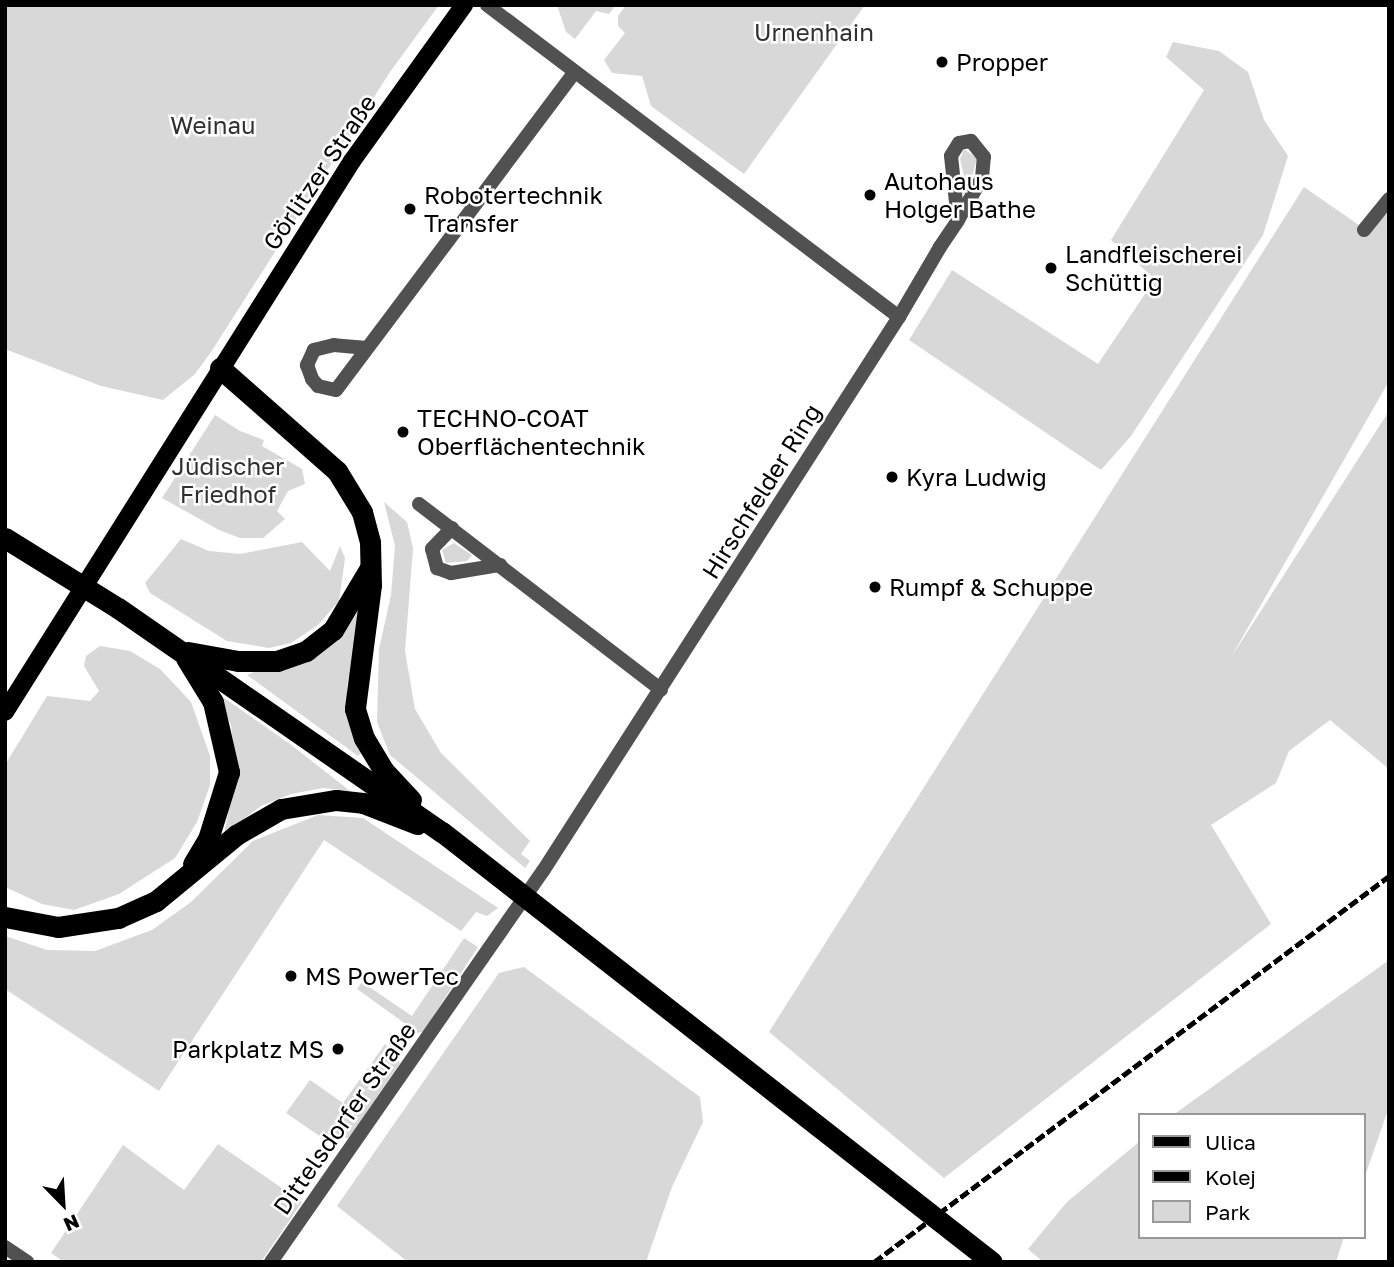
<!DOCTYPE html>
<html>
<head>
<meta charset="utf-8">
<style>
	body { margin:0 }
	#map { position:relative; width:1394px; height:1267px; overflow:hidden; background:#fff; font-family:"Golos Text",sans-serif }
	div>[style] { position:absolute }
	.green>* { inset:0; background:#d8d8d8 }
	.street>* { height:14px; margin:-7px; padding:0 7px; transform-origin:7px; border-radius:7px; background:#515151 }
	.primary>* { height:18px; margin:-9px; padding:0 9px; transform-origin:9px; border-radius:9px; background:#000 }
	.highway>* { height:21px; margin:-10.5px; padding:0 10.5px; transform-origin:10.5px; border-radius:10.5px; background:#000 }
	.rail>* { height:4.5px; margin-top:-2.25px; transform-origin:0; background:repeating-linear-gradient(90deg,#000 0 10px,transparent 0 13.5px) }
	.dots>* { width:19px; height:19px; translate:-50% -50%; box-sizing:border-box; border:4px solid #fff; border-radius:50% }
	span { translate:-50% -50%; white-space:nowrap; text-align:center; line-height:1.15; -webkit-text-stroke:5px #fff; paint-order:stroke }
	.park-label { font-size:24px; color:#2f2f2f }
	.poi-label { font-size:24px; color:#000 }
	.left { translate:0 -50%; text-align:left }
	.right { translate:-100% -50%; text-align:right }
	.street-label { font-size:24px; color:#000 }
	.frame { position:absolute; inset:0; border:7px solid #000; pointer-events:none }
	.legend { position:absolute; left:1138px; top:1113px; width:228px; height:126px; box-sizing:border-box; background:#fff; border:2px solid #999; margin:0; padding:9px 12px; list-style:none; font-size:21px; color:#000 }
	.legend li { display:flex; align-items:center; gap:14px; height:35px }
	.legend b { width:35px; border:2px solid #999 }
	.north { position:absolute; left:28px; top:1169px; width:70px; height:70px; -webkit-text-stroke:5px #fff; paint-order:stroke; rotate:156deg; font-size:19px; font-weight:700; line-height:28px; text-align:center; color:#000 }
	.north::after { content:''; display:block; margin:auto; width:24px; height:32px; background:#000; clip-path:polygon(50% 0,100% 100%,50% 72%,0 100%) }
</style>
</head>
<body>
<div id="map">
	<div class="green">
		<i style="clip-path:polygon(5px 5px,439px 5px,390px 72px,211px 352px,195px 374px,163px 400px,101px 386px,5px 349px)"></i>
		<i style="clip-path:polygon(557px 5px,616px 5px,609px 14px,596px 11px,575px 39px,566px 32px)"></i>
		<i style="clip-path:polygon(626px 5px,865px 5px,744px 174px,651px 106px,642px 76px,612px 73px,604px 60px,625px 33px,618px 26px,618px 16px)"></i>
		<i style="clip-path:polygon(1173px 42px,1219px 51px,1248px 72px,1264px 120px,1288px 156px,1263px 235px,1131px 436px,1101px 470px,909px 340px,952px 270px,1098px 364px,1155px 279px,1111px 240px,1204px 90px,1166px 57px)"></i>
		<i style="clip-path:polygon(964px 149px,977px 158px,968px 193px,960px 159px)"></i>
		<i style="clip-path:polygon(1304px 187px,1369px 232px,1389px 211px,1389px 381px,1230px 659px,1389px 411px,1389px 769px,1330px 720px,1289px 751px,1276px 783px,1211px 825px,1271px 924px,944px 1178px,769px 1032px)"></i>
		<i style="clip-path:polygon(215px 415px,240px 431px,264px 440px,262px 446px,302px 469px,305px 484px,288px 491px,277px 511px,285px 519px,263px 538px,240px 538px,219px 530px,162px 498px)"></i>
		<i style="clip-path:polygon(384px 502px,407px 522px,413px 548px,405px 651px,415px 709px,441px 753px,530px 841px,521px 854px,530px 861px,525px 868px,390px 755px,377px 722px,379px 649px,391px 595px,395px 546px)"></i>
		<i style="clip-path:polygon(181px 539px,209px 551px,240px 554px,302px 542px,330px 571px,340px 546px,345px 558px,339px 601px,318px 625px,291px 643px,269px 648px,227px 641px,150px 593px,145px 583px)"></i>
		<i style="clip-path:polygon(454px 543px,472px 555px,467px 561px,446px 563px,442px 550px)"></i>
		<i style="clip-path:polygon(360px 609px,347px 687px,347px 709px,361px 753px,358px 756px,247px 675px,340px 635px)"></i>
		<i style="clip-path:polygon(100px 646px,130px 651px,160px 669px,191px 702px,210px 756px,210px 785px,197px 822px,175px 858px,119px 894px,74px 910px,42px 904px,5px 887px,5px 765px,47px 696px,90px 701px,99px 691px,84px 666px,86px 656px)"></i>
		<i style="clip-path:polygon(217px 693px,290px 744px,350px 791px,323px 788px,291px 794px,261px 806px,224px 834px,236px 775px,231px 725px)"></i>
		<i style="clip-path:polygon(318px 815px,363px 818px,498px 908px,487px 916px,476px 912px,461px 931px,324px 840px,159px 1091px,5px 989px,5px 936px,47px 950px,95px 951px,152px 930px,191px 902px,253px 841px)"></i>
		<i style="clip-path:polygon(464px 938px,478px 947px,423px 1032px,408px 1034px,407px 1025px,357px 989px,362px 982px,412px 1016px)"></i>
		<i style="clip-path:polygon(1389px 960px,1389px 1107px,1364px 1179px,1364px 1115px,1173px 1115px)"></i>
		<i style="clip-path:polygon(524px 967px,700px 1097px,703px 1122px,672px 1187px,646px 1262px,408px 1262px,337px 1206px,499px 973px)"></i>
		<i style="clip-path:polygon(385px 1044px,400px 1063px,349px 1138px,321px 1137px,286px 1113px,310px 1080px,343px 1103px)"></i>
		<i style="clip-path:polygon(1140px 1141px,1140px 1237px,1344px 1237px,1336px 1262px,1043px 1262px,1028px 1249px,1067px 1202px)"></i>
		<i style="clip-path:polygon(218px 1144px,302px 1202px,261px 1262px,64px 1262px,51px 1253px,123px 1145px,184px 1190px)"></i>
	</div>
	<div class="street">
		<i style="left:487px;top:5px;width:517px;rotate:37.14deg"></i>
		<i style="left:1364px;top:230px;width:40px;rotate:-51deg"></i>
		<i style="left:367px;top:348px;width:33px;rotate:-175deg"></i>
		<i style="left:334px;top:345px;width:21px;rotate:166deg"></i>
		<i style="left:314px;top:350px;width:17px;rotate:115deg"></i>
		<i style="left:307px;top:365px;width:15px;rotate:70deg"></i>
		<i style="left:312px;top:379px;width:9px;rotate:49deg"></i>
		<i style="left:318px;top:386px;width:18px;rotate:13deg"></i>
		<i style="left:336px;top:390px;width:396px;rotate:-53.1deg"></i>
		<i style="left:419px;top:504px;width:305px;rotate:37.5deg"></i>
		<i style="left:452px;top:528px;width:29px;rotate:134deg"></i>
		<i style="left:432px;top:549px;width:20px;rotate:75deg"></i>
		<i style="left:437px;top:568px;width:15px;rotate:20deg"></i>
		<i style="left:451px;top:573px;width:50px;rotate:-9.3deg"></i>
		<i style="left:5px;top:1247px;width:27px;rotate:34deg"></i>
		<i style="left:271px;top:1262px;width:476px;rotate:-55.2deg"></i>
		<i style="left:543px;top:871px;width:659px;rotate:-57.28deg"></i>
		<i style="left:899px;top:317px;width:81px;rotate:-59.6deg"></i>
		<i style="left:940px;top:247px;width:32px;rotate:-56deg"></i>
		<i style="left:958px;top:220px;width:48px;rotate:-60.3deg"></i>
		<i style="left:982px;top:178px;width:21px;rotate:-85deg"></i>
		<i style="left:984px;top:157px;width:21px;rotate:-129deg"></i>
		<i style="left:971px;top:141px;width:12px;rotate:171deg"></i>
		<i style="left:959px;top:143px;width:15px;rotate:122deg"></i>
		<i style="left:951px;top:156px;width:64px;rotate:83.8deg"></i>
	</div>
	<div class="primary">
		<i style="left:5px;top:712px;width:651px;rotate:-57.8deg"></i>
		<i style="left:352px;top:161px;width:192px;rotate:-54.3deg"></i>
	</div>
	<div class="highway">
		<i style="left:220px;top:368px;width:156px;rotate:41.4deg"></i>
		<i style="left:337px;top:471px;width:48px;rotate:58.6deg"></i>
		<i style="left:362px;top:512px;width:31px;rotate:75deg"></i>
		<i style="left:370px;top:542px;width:43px;rotate:88.7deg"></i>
		<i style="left:371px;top:585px;width:125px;rotate:97.4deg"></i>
		<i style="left:355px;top:709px;width:30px;rotate:73deg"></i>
		<i style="left:364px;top:738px;width:37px;rotate:59deg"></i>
		<i style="left:383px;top:770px;width:41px;rotate:47deg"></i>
		<i style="left:5px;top:538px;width:133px;rotate:31.8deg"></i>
		<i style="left:118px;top:608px;width:394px;rotate:34.7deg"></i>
		<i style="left:442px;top:832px;width:698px;rotate:38.02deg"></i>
		<i style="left:188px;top:652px;width:51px;rotate:10.2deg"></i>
		<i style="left:238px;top:661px;width:39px"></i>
		<i style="left:277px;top:661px;width:31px;rotate:-19deg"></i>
		<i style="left:306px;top:651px;width:34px;rotate:-38deg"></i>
		<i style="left:333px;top:630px;width:72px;rotate:-59.2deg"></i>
		<i style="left:186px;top:658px;width:52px;rotate:58.5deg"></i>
		<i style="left:213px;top:702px;width:72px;rotate:77.1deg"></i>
		<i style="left:229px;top:772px;width:70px;rotate:107.4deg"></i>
		<i style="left:208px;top:839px;width:29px;rotate:121deg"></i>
		<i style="left:5px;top:917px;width:54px;rotate:10.7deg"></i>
		<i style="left:58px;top:927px;width:61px;rotate:-8.5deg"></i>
		<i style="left:118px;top:918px;width:42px;rotate:-24.1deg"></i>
		<i style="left:156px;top:901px;width:104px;rotate:-39.5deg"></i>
		<i style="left:236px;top:835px;width:52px;rotate:-30deg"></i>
		<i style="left:281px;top:809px;width:56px;rotate:-9.3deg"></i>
		<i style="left:336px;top:800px;width:27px;rotate:6deg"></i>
		<i style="left:363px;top:803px;width:58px;rotate:21.3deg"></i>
	</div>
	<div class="rail">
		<i style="left:874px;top:1262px;width:644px;rotate:-36.85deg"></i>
	</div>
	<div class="dots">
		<i style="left:942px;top:62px;background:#000"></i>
		<i style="left:870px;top:195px;background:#000"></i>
		<i style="left:410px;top:209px;background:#000"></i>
		<i style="left:1051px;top:268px;background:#000"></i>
		<i style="left:403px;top:432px;background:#000"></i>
		<i style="left:892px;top:477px;background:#000"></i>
		<i style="left:875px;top:587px;background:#000"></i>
		<i style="left:291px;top:976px;background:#000"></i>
		<i style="left:338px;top:1049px;background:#000"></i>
	</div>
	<div class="park-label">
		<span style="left:814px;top:32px">Urnenhain</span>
		<span style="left:213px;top:125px">Weinau</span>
		<span style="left:228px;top:480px">Jüdischer<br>Friedhof</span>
	</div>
	<div class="poi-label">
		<span class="left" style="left:956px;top:62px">Propper</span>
		<span class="left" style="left:884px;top:195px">Autohaus<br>Holger Bathe</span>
		<span class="left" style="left:424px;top:209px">Robotertechnik<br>Transfer</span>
		<span class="left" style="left:1065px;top:268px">Landfleischerei<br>Schüttig</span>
		<span class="left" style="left:417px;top:432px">TECHNO-COAT<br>Oberflächentechnik</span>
		<span class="left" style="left:906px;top:477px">Kyra Ludwig</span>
		<span class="left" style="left:889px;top:587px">Rumpf &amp; Schuppe</span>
		<span class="left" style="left:305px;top:976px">MS PowerTec</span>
		<span class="right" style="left:324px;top:1049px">Parkplatz MS</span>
	</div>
	<div class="street-label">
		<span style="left:319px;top:172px;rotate:-56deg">Görlitzer Straße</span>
		<span style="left:761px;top:491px;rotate:-58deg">Hirschfelder Ring</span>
		<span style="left:344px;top:1118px;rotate:-55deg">Dittelsdorfer Straße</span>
	</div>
	<div class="frame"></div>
	<ul class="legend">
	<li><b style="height:9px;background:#000"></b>Ulica</li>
	<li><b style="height:9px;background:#000"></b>Kolej</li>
	<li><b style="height:19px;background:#d8d8d8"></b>Park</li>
	</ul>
	<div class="north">N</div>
</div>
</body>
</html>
